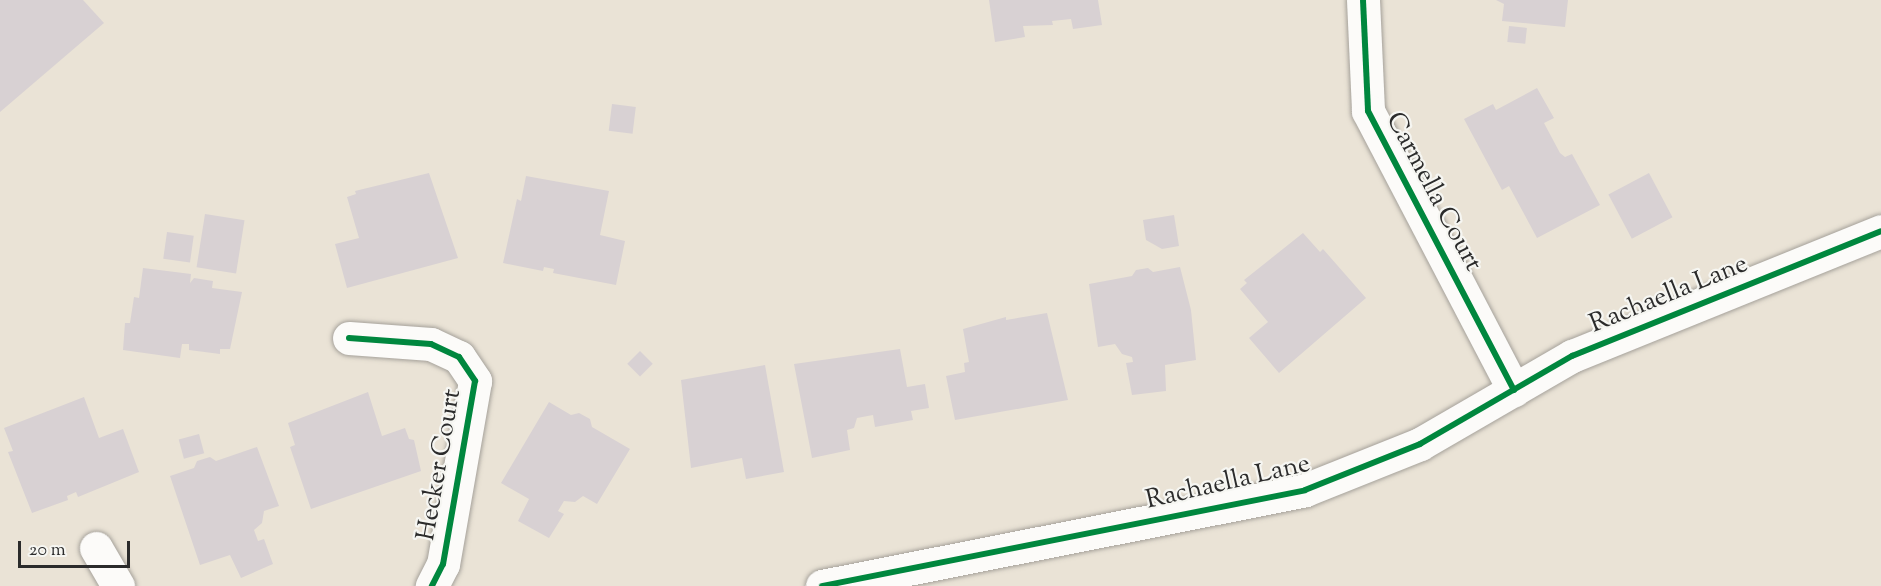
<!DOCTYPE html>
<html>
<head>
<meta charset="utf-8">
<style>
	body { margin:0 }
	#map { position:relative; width:1881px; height:586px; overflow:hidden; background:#eae3d6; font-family:"Sorts Mill Goudy",serif }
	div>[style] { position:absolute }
	.building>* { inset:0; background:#d8d1d3; transform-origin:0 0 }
	.roads { filter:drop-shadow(0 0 2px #a5a19a) drop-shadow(0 0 2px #a5a19a) }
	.minor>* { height:33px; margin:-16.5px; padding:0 16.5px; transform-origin:16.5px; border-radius:16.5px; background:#fcfbf9 }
	.cycleway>* { height:6px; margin:-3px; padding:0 3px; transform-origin:3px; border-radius:3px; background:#00873e }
	span { translate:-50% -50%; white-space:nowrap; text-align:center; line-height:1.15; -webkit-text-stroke:4.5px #f6f6f2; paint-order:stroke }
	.street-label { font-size:26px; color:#2b2b2b }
	.scale { position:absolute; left:18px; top:541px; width:112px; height:27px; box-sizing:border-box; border:3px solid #2b2b2b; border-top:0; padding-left:8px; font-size:18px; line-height:21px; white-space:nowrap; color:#2b2b2b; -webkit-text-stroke:4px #f6f6f2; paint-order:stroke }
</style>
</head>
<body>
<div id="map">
	<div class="building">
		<i style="clip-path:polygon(0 0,83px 0,104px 23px,0 112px)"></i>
		<i style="clip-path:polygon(989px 0,1098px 0,1102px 25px,1073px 29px,1071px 19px,1052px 21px,1053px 25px,1023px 26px,1025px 37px,995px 42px)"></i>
		<i style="clip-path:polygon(1496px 0,1568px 0,1565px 27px,1502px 21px,1504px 4px)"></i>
		<i style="left:1509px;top:26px;width:18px;height:16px;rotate:6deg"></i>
		<i style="clip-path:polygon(1537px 88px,1554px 118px,1544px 123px,1560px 153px,1565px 157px,1572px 154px,1600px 205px,1537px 238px,1509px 186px,1502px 190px,1464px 119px,1493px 104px,1496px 110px)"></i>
		<i style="left:612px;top:104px;width:24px;height:27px;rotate:7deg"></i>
		<i style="clip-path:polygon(429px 173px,458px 258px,347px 288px,335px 244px,359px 238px,347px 197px,356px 194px,355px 191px)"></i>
		<i style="left:1649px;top:173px;width:50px;height:46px;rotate:62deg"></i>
		<i style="clip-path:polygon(526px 176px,609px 191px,600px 235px,625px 241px,616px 285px,553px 273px,554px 269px,544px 267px,543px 271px,503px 263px,517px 199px,521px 201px)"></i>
		<i style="left:205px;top:214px;width:40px;height:54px;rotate:9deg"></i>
		<i style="clip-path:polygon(1174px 215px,1179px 246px,1162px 249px,1146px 240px,1143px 220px)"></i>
		<i style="left:167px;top:232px;width:27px;height:27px;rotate:8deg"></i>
		<i style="clip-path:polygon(1303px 233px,1320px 252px,1323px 249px,1366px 298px,1279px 373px,1249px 338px,1268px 322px,1240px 289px,1247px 283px,1244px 280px)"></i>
		<i style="clip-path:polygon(1180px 267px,1191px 310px,1196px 360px,1165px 365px,1166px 391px,1132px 395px,1126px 363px,1133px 362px,1132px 357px,1122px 354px,1115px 344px,1098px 347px,1089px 284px,1132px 276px,1136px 270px,1148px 268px,1153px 272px)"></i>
		<i style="clip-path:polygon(143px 268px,191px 274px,190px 283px,194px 278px,213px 281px,212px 288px,242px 292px,230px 349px,220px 349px,220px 354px,189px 350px,189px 344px,182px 344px,180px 358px,123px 350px,125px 323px,130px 323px,134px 297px,139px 298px)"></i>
		<i style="clip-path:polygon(1047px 313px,1068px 400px,955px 420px,946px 376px,965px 372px,964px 363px,969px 362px,963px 329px,1006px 317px,1006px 320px)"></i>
		<i style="clip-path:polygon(900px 349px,907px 387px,925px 384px,929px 408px,911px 411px,913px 420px,875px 427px,873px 415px,857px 418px,854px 428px,847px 430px,850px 450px,812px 458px,794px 364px)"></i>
		<i style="left:640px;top:351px;width:18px;height:18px;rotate:45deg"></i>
		<i style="clip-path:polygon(765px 365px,784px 472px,746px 479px,742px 458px,691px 468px,681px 380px)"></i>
		<i style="clip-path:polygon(368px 392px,382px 436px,405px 428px,409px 439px,414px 440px,421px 471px,311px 509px,290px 447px,295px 445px,288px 423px)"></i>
		<i style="clip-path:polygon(84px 397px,99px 438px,123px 429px,139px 472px,78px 497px,76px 492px,67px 496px,68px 500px,32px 513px,8px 452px,13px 451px,4px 428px)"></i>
		<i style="clip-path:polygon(549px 402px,571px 415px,579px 413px,590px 419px,592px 427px,630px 449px,597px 504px,583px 496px,575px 502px,564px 501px,558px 511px,564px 514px,549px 538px,518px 521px,529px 499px,501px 483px)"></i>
		<i style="left:199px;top:434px;width:20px;height:21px;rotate:75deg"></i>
		<i style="clip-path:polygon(257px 447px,279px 506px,264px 511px,262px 523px,254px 530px,258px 541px,264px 539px,273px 564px,241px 578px,230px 555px,200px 565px,170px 476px,194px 468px,197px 461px,210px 457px,216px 461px)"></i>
	</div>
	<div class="roads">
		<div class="minor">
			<i style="left:1363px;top:0;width:111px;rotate:87.4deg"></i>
			<i style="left:1368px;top:111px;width:315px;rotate:62.4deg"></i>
			<i style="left:349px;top:338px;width:82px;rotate:4.2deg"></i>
			<i style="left:431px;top:344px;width:31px;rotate:25deg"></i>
			<i style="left:459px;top:357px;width:29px;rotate:56deg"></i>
			<i style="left:475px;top:381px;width:186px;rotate:99.9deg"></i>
			<i style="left:443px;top:564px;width:25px;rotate:117deg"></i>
			<i style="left:96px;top:548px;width:44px;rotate:59.9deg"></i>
			<i style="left:822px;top:586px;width:492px;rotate:-11.2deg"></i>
			<i style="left:1305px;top:490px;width:124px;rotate:-21.8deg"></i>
			<i style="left:1420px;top:444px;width:176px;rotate:-30.1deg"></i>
			<i style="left:1572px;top:356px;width:333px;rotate:-22deg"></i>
		</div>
	</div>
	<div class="cycleway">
		<i style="left:1363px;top:0;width:111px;rotate:87.4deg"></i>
		<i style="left:1368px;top:111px;width:315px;rotate:62.4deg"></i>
		<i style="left:349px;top:338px;width:82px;rotate:4.2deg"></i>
		<i style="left:431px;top:344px;width:31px;rotate:25deg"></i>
		<i style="left:459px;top:357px;width:29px;rotate:56deg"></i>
		<i style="left:475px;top:381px;width:186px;rotate:99.9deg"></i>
		<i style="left:443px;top:564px;width:25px;rotate:117deg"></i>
		<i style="left:822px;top:586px;width:492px;rotate:-11.2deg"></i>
		<i style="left:1305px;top:490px;width:124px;rotate:-21.8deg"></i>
		<i style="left:1420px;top:444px;width:176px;rotate:-30.1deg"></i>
		<i style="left:1572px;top:356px;width:333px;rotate:-22deg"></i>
	</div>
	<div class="street-label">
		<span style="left:1433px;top:192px;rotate:62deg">Carmella Court</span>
		<span style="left:1669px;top:295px;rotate:-22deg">Rachaella Lane</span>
		<span style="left:440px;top:465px;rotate:-80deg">Hecker Court</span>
		<span style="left:1228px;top:483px;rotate:-13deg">Rachaella Lane</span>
	</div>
	<div class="scale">20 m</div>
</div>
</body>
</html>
